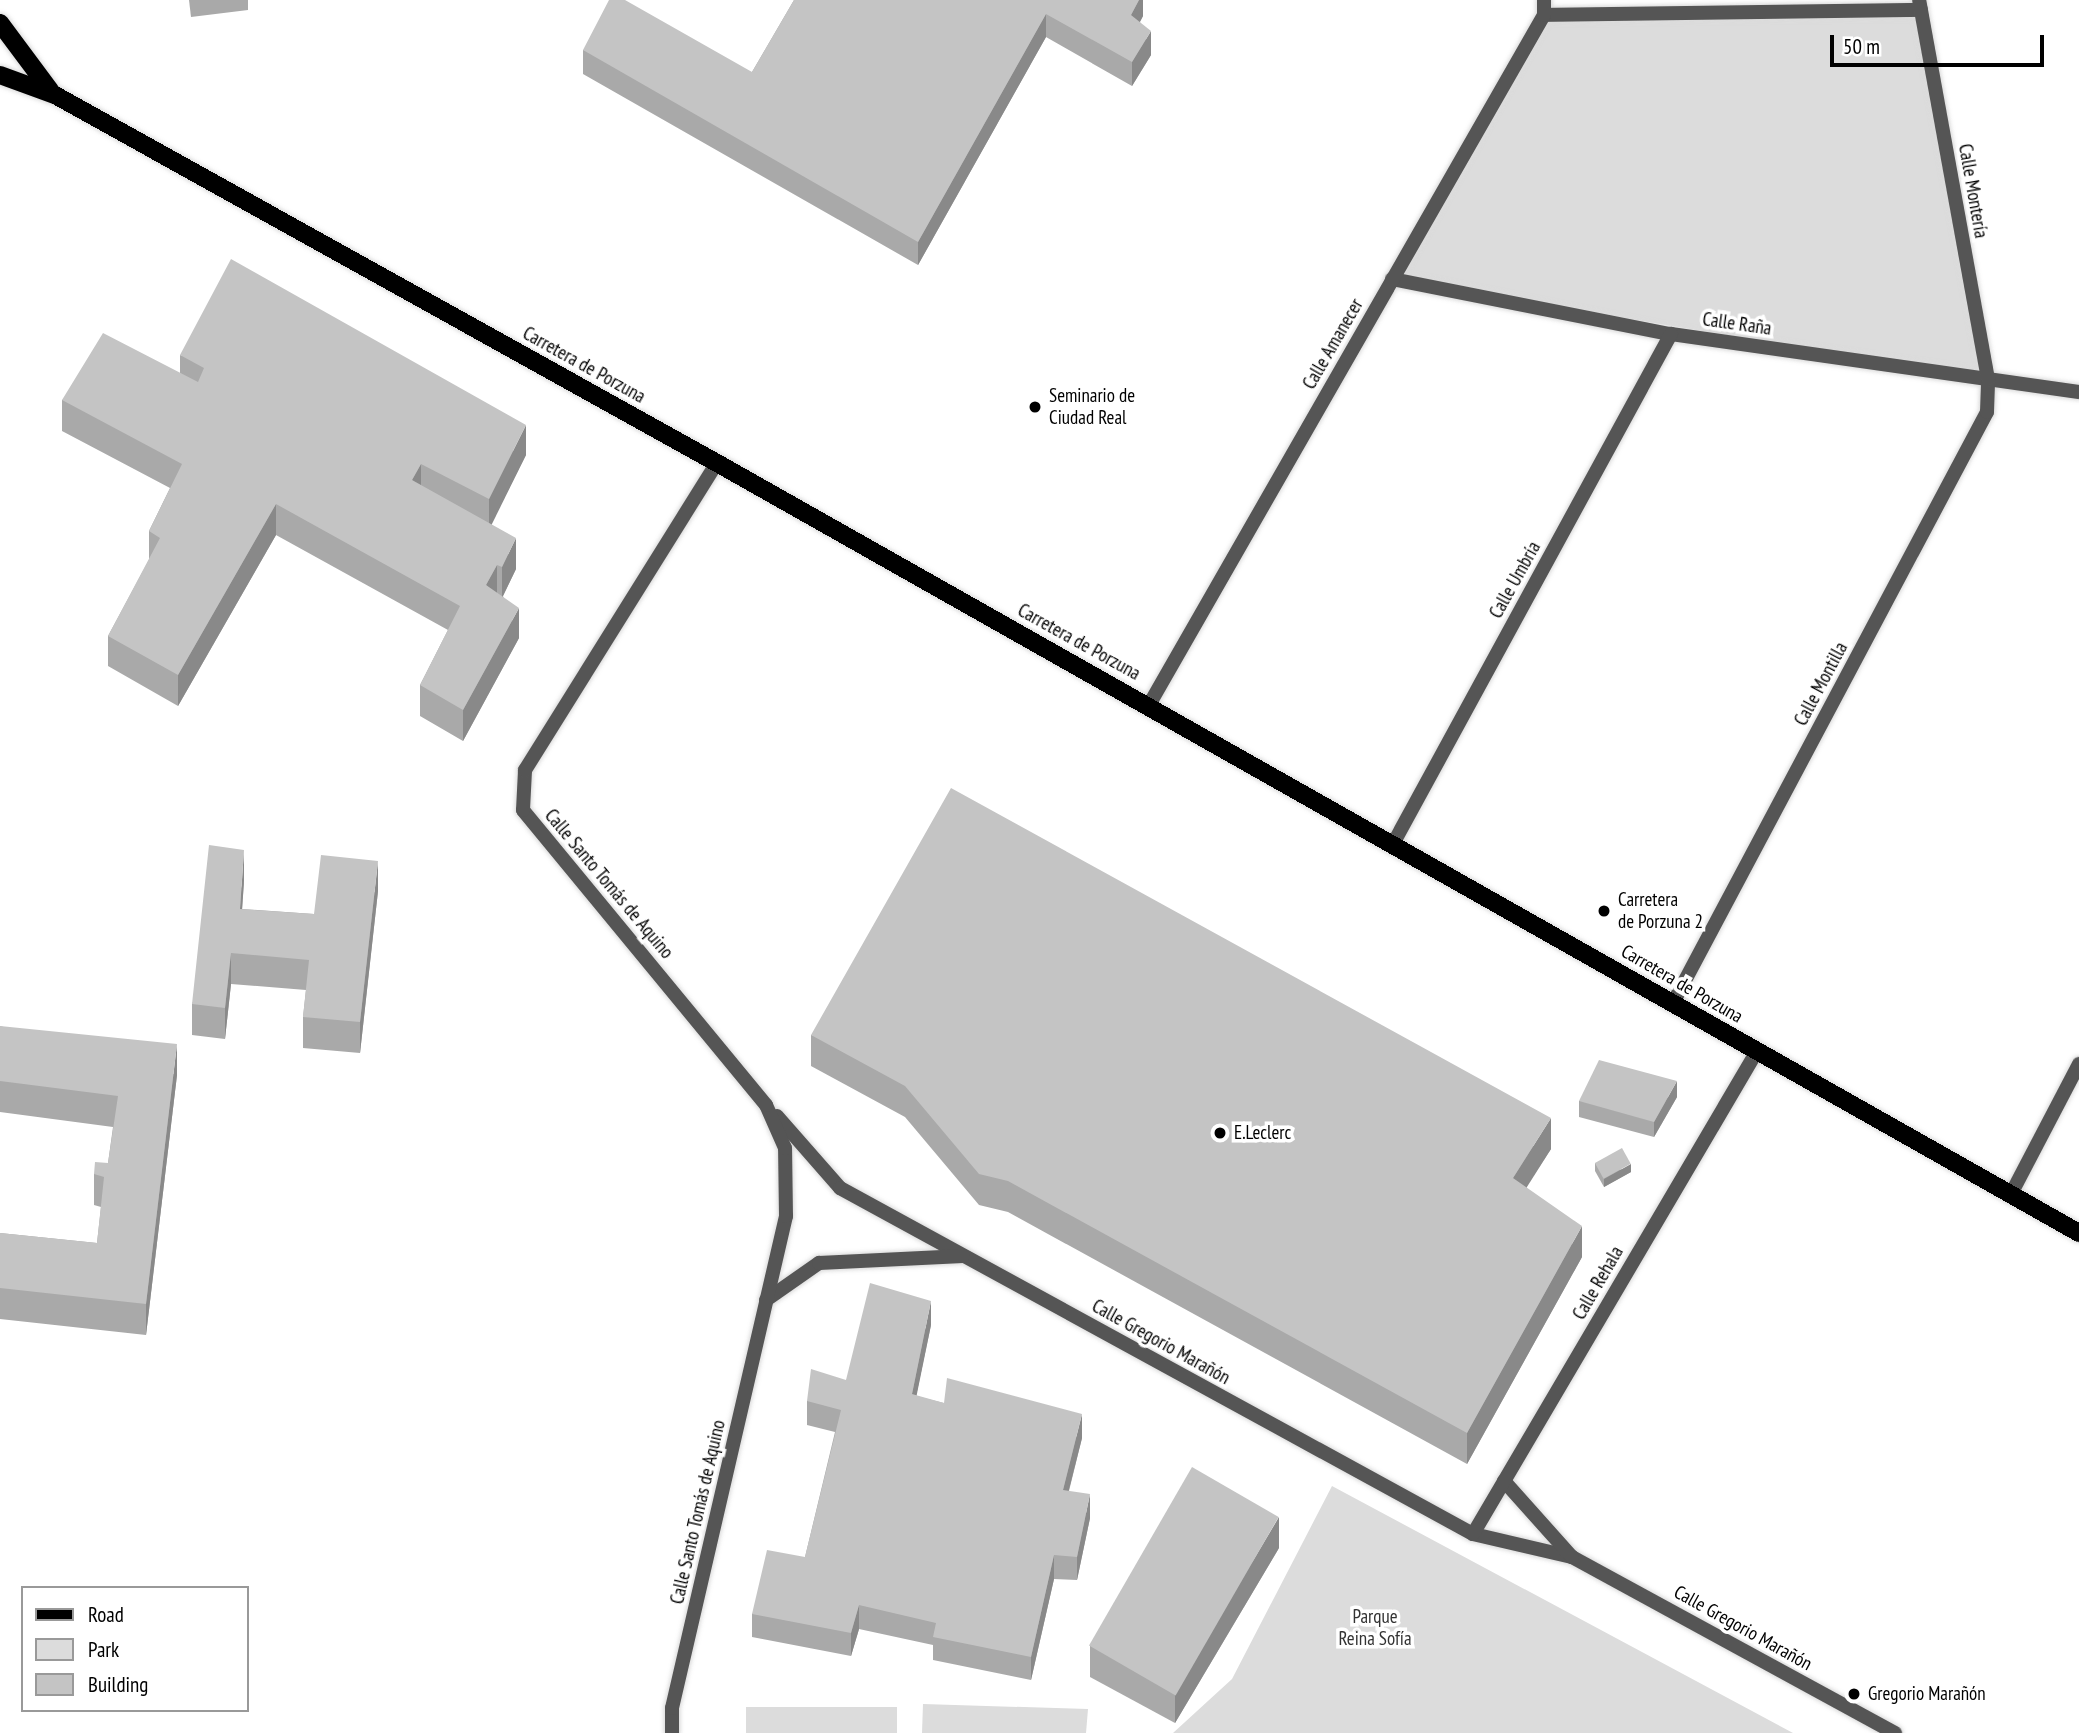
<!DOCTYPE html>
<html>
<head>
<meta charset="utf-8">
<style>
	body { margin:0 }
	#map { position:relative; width:2079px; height:1733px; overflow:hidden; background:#fff; font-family:"PT Sans Narrow",sans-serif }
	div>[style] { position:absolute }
	.green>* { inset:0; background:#dcdcdc; transform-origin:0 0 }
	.roads { filter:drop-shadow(0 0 2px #dbdbdb) drop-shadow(0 0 2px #dbdbdb) }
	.street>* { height:14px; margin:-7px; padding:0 7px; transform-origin:7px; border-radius:7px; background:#555 }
	.primary>* { height:18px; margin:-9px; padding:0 9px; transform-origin:9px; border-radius:9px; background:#000 }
	.wall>* { inset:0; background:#a9a9a9 }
	.shaded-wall>* { inset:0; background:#898989 }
	.building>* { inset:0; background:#c4c4c4; transform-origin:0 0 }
	.dots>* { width:19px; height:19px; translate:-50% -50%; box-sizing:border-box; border:4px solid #fff; border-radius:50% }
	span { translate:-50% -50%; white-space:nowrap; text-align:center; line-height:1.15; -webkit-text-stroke:7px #fff; paint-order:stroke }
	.street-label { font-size:19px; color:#000 }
	.poi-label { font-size:19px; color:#000 }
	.left { translate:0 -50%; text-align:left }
	.park-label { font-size:19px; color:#333 }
	.legend { position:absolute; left:21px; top:1586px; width:228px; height:126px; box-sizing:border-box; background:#fff; border:2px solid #999; margin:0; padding:9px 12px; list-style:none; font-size:21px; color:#000 }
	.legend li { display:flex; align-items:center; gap:14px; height:35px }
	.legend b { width:35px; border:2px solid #999 }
	.scale { position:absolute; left:1830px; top:35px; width:214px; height:32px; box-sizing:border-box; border:4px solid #000; border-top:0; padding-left:9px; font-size:21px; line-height:24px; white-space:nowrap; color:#000; -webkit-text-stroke:5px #fff; paint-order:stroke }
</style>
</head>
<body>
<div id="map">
	<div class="green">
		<i style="clip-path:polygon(1921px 10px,1988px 379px,1392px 279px,1544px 15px)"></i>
		<i style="clip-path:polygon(1332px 1486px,1793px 1733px,1173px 1733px,1232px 1679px)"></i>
		<i style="clip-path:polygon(923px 1704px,1088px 1709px,1086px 1733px,922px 1733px)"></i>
		<i style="left:746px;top:1707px;width:151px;height:26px"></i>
	</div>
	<div class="roads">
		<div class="street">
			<i style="left:1544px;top:15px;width:377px;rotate:-0.8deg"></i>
			<i style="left:1392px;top:279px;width:284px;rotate:11.2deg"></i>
			<i style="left:1671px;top:334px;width:412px;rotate:8.1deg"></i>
			<i style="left:1149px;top:705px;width:795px;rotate:-60.21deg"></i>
			<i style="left:1544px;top:15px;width:15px;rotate:-90deg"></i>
			<i style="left:1393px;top:844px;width:581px;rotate:-61.41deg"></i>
			<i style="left:1673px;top:1003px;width:669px;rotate:-62.02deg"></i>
			<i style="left:1987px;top:412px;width:33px;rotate:-88deg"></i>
			<i style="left:1988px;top:379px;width:385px;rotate:-100.3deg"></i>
			<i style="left:777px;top:1116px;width:96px;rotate:48.8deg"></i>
			<i style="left:840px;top:1188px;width:721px;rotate:28.66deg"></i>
			<i style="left:1473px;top:1534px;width:102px;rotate:13.1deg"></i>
			<i style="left:1572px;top:1557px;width:368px;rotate:28.6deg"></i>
			<i style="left:2010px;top:1196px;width:149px;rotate:-62.4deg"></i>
			<i style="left:766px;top:1300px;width:65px;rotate:-34.9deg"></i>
			<i style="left:819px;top:1263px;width:144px;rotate:-2.8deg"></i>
			<i style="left:1504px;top:1481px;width:102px;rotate:48.2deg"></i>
			<i style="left:1473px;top:1534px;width:560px;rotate:-59.54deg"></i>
			<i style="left:672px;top:1733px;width:25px;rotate:-90deg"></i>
			<i style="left:672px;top:1708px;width:505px;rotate:-76.95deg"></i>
			<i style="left:786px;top:1216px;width:68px;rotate:-90.8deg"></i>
			<i style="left:785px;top:1148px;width:47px;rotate:-113.8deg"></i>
			<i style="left:766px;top:1105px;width:382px;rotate:-129.5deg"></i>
			<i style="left:523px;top:810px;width:40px;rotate:-87.1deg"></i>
			<i style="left:525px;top:770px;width:362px;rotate:-58deg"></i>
		</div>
		<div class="primary">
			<i style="left:0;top:23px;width:84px;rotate:53.3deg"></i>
			<i style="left:0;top:75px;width:59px;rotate:20deg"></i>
			<i style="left:55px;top:95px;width:757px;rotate:29.07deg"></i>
			<i style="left:717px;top:463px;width:1565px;rotate:29.48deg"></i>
		</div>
	</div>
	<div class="wall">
		<i style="clip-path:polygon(189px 0,248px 0,248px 10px,191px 17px)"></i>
		<i style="clip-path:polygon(794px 0,1143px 0,1143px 16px,1140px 22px,1151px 55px,1132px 86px,1046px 37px,918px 265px,583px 74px,583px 50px,752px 72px)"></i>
		<i style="clip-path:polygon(180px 355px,526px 455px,491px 524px,516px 569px,503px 596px,519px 638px,463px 741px,420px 716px,420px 685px,448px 630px,276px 535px,178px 706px,108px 666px,108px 636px,149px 560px,149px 531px,170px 488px,62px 431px,62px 400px,180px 373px)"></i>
		<i style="clip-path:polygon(244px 881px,242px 909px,314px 914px,378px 891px,360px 1053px,303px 1048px,303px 1017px,306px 990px,231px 984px,225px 1039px,192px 1035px,192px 1004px)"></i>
		<i style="clip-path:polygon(0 1026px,177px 1075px,146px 1335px,0 1319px,0 1233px,97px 1243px,101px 1207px,94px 1205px,94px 1174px,108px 1163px,113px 1127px,0 1112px)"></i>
		<i style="clip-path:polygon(811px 1035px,1551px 1149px,1526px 1187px,1582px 1257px,1467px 1464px,1008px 1212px,979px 1205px,905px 1117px,811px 1066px)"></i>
		<i style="clip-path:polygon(1677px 1097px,1654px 1137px,1579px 1117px,1579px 1101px)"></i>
		<i style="clip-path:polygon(1595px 1163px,1631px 1172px,1604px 1187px,1595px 1171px)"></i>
		<i style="clip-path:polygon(931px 1325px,916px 1396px,1082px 1438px,1069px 1491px,1090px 1518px,1077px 1580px,1054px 1579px,1031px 1680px,933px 1660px,933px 1645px,859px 1629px,851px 1656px,752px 1637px,752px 1614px,805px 1557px,835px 1432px,807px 1425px,807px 1401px,846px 1380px)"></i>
		<i style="clip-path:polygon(1279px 1548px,1175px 1723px,1090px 1677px,1090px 1646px)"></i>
	</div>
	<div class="shaded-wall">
		<i style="clip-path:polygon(1139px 0,1143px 0,1143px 16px,1131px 38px,1131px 15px)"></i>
		<i style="clip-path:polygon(1046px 14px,1046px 37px,918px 265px,918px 242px)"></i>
		<i style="clip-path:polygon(1151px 31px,1151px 55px,1132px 86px,1132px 62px)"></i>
		<i style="clip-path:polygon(526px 425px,526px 455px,489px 530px,489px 499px)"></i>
		<i style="clip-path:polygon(421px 464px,421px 495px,412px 480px)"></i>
		<i style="clip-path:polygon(276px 504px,276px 535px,178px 706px,178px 675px)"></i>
		<i style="clip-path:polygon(516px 538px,516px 569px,502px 598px,502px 567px)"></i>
		<i style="clip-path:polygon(497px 565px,497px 596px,486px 585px)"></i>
		<i style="clip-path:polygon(519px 608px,519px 638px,463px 741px,463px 710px)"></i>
		<i style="clip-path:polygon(244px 850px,244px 881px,240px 940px,240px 909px)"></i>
		<i style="clip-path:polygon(378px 861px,378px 891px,360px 1053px,360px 1022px)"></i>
		<i style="clip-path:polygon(231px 953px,231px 984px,225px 1039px,225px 1008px)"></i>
		<i style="clip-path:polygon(177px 1044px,177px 1075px,146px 1335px,146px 1304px)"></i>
		<i style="clip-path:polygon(1677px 1081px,1677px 1097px,1654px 1137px,1654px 1122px)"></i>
		<i style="clip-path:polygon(1551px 1118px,1551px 1149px,1513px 1209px,1513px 1178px)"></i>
		<i style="clip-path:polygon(1631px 1164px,1631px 1172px,1604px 1187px,1604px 1179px)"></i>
		<i style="clip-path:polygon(1582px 1226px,1582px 1257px,1467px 1464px,1467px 1433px)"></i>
		<i style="clip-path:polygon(931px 1301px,931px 1325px,912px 1418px,912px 1394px)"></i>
		<i style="clip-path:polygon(1082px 1414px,1082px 1438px,1063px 1513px,1063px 1490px)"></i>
		<i style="clip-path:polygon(1090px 1494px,1090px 1518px,1077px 1580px,1077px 1557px)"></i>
		<i style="clip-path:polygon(1279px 1517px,1279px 1548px,1175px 1723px,1175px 1692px)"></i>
		<i style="clip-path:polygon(1054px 1555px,1054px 1579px,1031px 1680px,1031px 1657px)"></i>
		<i style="clip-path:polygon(859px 1605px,859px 1629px,851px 1656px,851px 1633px)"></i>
	</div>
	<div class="building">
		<i style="clip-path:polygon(609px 0,625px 0,752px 72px,794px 0,1139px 0,1131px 15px,1151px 31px,1132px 62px,1046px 14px,918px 242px,583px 50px)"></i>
		<i style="clip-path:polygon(231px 259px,526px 425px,489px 499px,421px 464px,412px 480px,516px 538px,502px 567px,497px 565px,486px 585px,519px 608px,463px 710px,420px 685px,460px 606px,276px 504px,178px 675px,108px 636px,160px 538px,149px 531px,182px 464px,62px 400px,103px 333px,198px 382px,204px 368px,180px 355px)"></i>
		<i style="clip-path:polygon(951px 788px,1551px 1118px,1513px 1178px,1582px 1226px,1467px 1433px,1008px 1181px,979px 1174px,905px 1086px,811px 1035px)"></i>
		<i style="clip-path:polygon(209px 845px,244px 850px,240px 909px,314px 914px,321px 855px,378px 861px,360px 1022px,303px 1017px,309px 960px,231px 953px,225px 1008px,192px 1004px)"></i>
		<i style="clip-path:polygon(0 1026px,177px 1044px,146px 1304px,0 1288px,0 1233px,97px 1243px,104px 1177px,94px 1174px,95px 1162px,108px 1163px,118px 1096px,0 1081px)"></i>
		<i style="clip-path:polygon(1599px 1060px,1677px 1081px,1654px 1122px,1579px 1101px)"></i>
		<i style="left:1622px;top:1148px;width:18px;height:31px;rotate:61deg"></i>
		<i style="clip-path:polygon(870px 1283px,931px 1301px,912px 1394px,944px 1403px,947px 1378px,1082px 1414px,1063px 1490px,1090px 1494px,1077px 1557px,1054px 1555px,1031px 1657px,933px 1637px,936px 1623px,859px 1605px,851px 1633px,752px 1614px,767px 1550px,805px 1557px,841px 1410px,807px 1401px,811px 1369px,846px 1380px)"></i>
		<i style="left:1192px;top:1467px;width:100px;height:206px;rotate:30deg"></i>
	</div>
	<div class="dots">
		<i style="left:1035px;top:407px;background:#000"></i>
		<i style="left:1604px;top:911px;background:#000"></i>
		<i style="left:1220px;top:1133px;background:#000"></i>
		<i style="left:1854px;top:1694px;background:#000"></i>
	</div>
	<div class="street-label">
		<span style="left:1973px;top:191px;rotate:80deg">Calle Montería</span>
		<span style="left:1737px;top:324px;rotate:8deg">Calle Raña</span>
		<span style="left:1333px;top:344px;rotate:-60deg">Calle Amanecer</span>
		<span style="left:584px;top:365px;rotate:29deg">Carretera de Porzuna</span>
		<span style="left:1515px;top:580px;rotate:-61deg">Calle Umbría</span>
		<span style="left:1079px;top:642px;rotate:29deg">Carretera de Porzuna</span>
		<span style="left:1821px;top:684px;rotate:-62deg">Calle Montilla</span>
		<span style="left:609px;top:884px;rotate:50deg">Calle Santo Tomás de Aquino</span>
		<span style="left:1682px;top:984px;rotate:30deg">Carretera de Porzuna</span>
		<span style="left:1598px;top:1283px;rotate:-60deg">Calle Rehala</span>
		<span style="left:1161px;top:1342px;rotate:29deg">Calle Gregorio Marañón</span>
		<span style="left:698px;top:1512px;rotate:-77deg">Calle Santo Tomás de Aquino</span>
		<span style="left:1743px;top:1628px;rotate:29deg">Calle Gregorio Marañón</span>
	</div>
	<div class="poi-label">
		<span class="left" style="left:1049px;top:407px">Seminario de<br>Ciudad Real</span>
		<span class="left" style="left:1618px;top:911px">Carretera<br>de Porzuna 2</span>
		<span class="left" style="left:1234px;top:1133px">E.Leclerc</span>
		<span class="left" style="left:1868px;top:1694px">Gregorio Marañón</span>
	</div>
	<div class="park-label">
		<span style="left:1375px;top:1628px">Parque<br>Reina Sofía</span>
	</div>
	<ul class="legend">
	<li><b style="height:9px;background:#000"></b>Road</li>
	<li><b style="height:19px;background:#dcdcdc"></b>Park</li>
	<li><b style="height:19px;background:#c4c4c4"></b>Building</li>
	</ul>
	<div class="scale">50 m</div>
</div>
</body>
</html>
